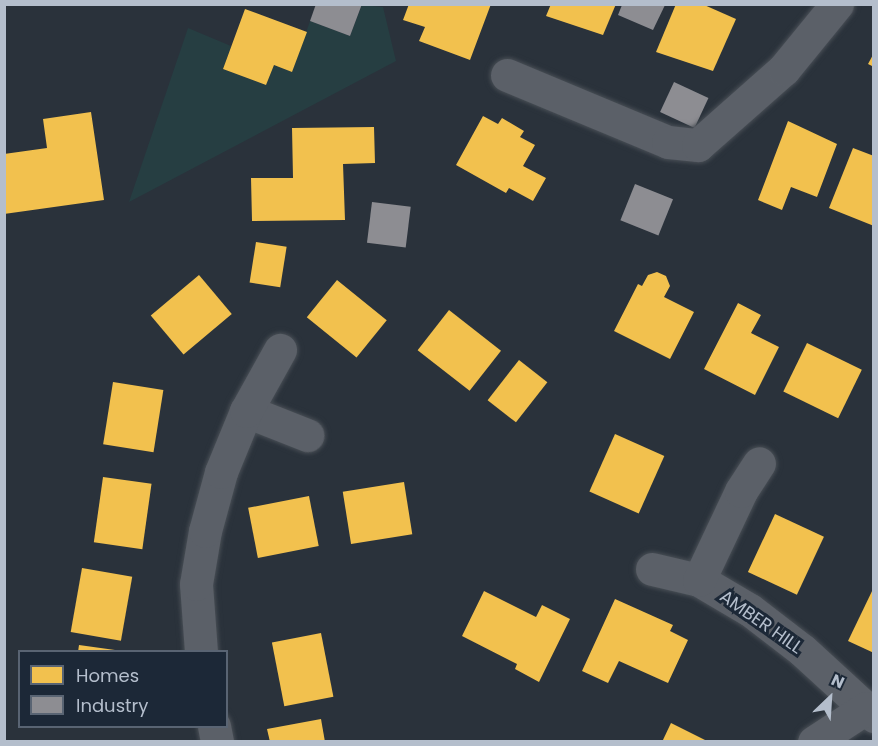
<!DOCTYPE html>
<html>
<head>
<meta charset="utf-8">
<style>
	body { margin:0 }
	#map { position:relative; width:878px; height:746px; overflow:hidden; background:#2a323b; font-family:Poppins,sans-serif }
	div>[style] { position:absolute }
	.green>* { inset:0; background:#263e42 }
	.homes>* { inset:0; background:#f2c14e; transform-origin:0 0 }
	.industry>* { inset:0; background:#8d8d92; transform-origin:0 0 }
	.roads { filter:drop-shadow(0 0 2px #484e55) drop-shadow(0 0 2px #484e55) }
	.minor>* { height:33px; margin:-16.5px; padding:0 16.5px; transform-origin:16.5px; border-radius:16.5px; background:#5b6068 }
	span { translate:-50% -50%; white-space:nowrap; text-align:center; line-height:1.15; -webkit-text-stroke:6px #1c2837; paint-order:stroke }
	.street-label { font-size:18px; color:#b4becc }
	.frame { position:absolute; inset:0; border:6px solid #b4becc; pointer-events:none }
	.legend { position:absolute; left:18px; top:650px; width:210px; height:78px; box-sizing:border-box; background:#1c2837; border:2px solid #596473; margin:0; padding:8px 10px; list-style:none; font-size:18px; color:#b4becc }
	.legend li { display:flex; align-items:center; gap:12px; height:30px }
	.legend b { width:30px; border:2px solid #596473 }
	.north { position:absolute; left:800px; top:668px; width:60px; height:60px; -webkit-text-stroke:4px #1c2837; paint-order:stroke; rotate:25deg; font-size:16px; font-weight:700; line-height:24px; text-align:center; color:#b4becc }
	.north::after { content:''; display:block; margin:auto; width:21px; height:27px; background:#b4becc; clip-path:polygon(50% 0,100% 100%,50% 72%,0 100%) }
</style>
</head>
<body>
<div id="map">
	<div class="green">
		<i style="clip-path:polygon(362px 5px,383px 7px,396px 61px,129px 202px,188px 28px,231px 46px,223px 69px,266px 85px,274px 65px,292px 72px,310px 21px,350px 36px)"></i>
	</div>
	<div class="homes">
		<i style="clip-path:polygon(409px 4px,491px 4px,470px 60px,419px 41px,425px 27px,403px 20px)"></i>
		<i style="clip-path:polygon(551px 4px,616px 4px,603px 35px,546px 16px)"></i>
		<i style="clip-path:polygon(676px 4px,702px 4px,736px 19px,713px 71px,656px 52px)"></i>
		<i style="clip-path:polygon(245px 9px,307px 32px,292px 72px,274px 65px,266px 85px,223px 69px)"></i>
		<i style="clip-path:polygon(874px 53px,874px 67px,868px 64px)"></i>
		<i style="clip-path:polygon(91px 112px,104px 200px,4px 214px,4px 154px,47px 148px,43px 119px)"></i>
		<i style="clip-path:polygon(483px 116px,498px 124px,502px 118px,524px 131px,520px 137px,535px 145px,523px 166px,546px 178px,533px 201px,509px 188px,506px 193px,456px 165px)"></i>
		<i style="clip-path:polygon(788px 121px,837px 144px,817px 197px,791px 187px,782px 210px,758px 200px)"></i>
		<i style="clip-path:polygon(374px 127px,375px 163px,343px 164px,345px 220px,252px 221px,251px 178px,293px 178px,292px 128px)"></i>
		<i style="clip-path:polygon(853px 148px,874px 156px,874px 226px,829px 208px)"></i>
		<i style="left:256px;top:242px;width:31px;height:41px;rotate:9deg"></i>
		<i style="clip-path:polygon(657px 272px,666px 276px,670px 286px,664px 297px,694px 312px,670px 359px,614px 331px,638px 284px,642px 286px,648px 275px)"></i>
		<i style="left:199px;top:275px;width:51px;height:63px;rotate:50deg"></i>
		<i style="left:337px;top:280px;width:64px;height:48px;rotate:39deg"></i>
		<i style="clip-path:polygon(738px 303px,761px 315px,751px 333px,779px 347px,755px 395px,704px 369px)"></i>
		<i style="left:449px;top:310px;width:66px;height:51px;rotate:38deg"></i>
		<i style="left:807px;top:343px;width:61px;height:54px;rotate:26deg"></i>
		<i style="left:519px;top:360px;width:36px;height:51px;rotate:38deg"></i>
		<i style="left:113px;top:382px;width:51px;height:63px;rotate:9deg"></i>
		<i style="left:615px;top:434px;width:54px;height:63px;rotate:24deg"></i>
		<i style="left:103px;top:477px;width:49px;height:66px;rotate:8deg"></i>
		<i style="left:404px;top:482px;width:53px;height:62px;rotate:81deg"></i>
		<i style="left:309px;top:496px;width:51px;height:62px;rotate:79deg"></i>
		<i style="left:775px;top:514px;width:54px;height:64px;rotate:25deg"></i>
		<i style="left:82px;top:568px;width:51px;height:65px;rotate:10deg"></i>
		<i style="clip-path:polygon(874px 587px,874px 653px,848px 641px)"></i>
		<i style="clip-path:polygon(484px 591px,536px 617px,542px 605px,570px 619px,539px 682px,515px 669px,517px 664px,462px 636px)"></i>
		<i style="clip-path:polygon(615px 599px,673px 625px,670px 631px,688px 640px,668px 683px,619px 661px,608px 683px,582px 671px)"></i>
		<i style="left:321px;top:633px;width:65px;height:50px;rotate:79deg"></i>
		<i style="clip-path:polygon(79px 645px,115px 650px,115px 652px,78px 652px)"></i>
		<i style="clip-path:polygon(321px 719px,325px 742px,270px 742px,267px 729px)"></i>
		<i style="clip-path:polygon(671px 723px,709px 742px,662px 742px)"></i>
	</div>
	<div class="industry">
		<i style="clip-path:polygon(316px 4px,362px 4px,350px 36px,310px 21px)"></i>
		<i style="clip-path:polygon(622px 5px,665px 5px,653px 30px,618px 15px)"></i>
		<i style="left:674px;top:82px;width:38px;height:33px;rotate:25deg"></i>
		<i style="left:635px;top:184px;width:41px;height:39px;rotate:22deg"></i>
		<i style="left:372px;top:202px;width:39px;height:41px;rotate:7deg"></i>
	</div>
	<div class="roads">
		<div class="minor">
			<i style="left:507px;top:75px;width:174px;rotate:22.6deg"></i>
			<i style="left:668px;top:142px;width:30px;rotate:6deg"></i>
			<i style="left:698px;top:145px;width:115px;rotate:-41.5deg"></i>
			<i style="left:784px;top:69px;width:84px;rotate:-50.8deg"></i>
			<i style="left:246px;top:411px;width:66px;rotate:21.5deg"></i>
			<i style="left:652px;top:569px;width:48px;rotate:13.2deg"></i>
			<i style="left:699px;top:580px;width:59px;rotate:30.5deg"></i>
			<i style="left:750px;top:610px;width:66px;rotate:37.6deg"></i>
			<i style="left:802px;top:650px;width:98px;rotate:42.5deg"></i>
			<i style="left:699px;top:580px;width:98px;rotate:-64.7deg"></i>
			<i style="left:741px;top:491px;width:33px;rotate:-57deg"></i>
			<i style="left:201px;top:652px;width:68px;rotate:-94.2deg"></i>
			<i style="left:196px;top:584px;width:54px;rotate:-80.4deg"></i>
			<i style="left:205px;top:531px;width:61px;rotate:-74.8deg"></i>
			<i style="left:221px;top:472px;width:66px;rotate:-67.7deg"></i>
			<i style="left:246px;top:411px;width:70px;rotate:-60.9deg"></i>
			<i style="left:214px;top:726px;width:16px;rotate:79deg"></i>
			<i style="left:814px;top:742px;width:62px;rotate:-33.2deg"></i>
		</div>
	</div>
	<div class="street-label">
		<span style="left:761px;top:622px;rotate:35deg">AMBER HILL</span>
	</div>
	<div class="frame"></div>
	<ul class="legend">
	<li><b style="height:16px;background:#f2c14e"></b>Homes</li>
	<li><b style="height:16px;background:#8d8d92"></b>Industry</li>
	</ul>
	<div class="north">N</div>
</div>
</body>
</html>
